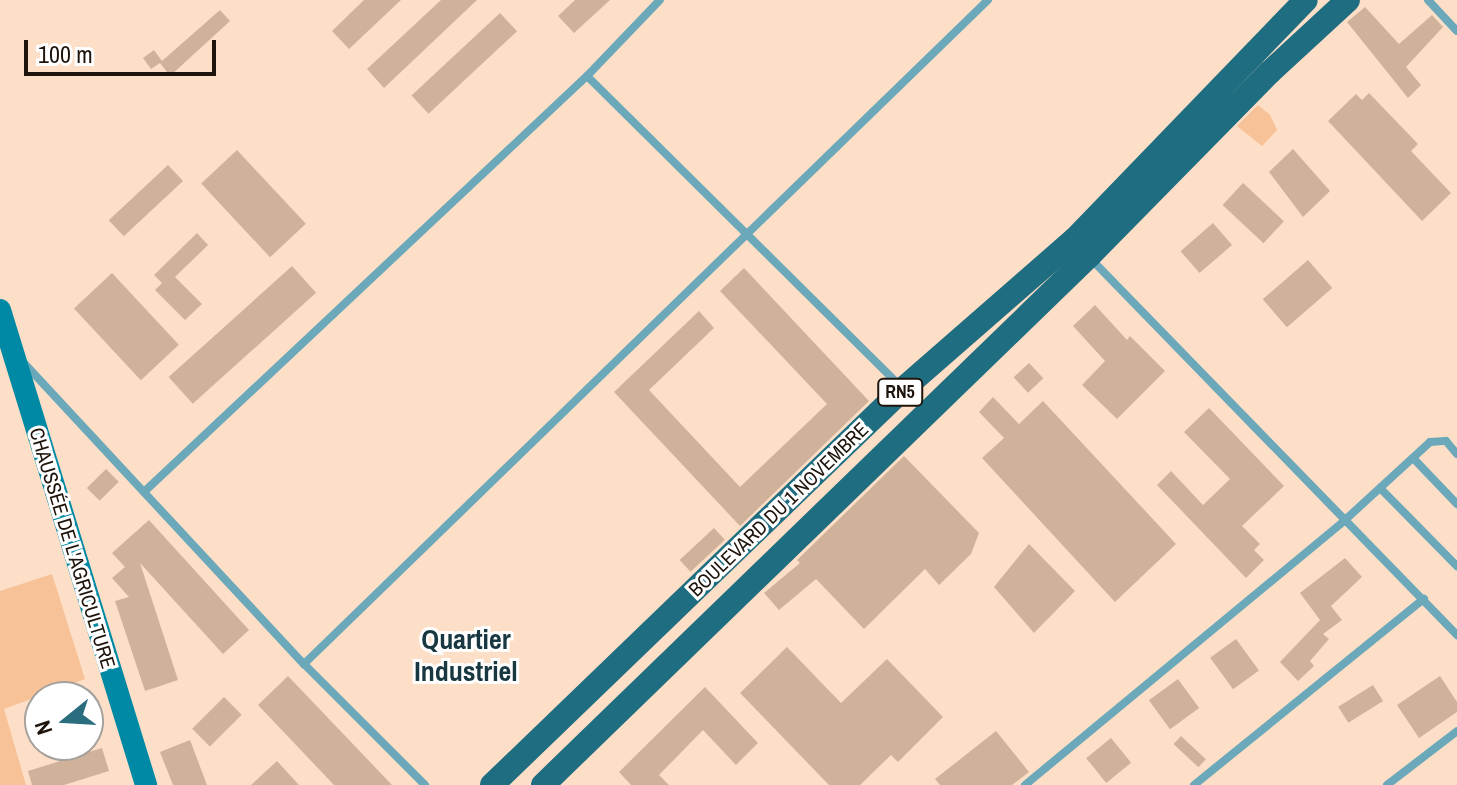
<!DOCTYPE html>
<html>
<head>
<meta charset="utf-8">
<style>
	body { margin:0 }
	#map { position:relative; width:1457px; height:785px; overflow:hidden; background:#fddec6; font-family:"Archivo Narrow",sans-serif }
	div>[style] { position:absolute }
	.green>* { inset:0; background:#f7c298 }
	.building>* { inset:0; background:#d0b29b; transform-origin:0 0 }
	.lane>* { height:8px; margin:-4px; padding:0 4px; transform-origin:4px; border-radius:4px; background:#6aa8ba }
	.secondary>* { height:22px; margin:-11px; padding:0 11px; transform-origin:11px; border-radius:11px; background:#0089a4 }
	.primary>* { height:24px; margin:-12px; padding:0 12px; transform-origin:12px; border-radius:12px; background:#1f6d81 }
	span { translate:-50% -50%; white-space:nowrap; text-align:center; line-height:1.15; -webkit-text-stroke:6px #fff; paint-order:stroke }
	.shield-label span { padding:2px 6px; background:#fff; border:2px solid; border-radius:6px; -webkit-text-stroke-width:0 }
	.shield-label { font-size:18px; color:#1e140b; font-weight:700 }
	.street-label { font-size:20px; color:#1e140b }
	.district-label { font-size:28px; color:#183740; font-weight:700 }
	.north { position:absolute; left:24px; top:681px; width:80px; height:80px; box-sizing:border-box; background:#fff; border:2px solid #a5a19d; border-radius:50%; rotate:252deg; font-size:22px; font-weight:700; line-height:32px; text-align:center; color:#1e140b }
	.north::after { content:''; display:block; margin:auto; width:28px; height:36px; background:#2a6d7f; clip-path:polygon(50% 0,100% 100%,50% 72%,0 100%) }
	.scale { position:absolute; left:24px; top:40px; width:192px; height:36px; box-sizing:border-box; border:4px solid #1e140b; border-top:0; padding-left:10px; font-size:24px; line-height:28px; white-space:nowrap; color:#1e140b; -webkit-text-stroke:6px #fff; paint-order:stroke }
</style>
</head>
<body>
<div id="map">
	<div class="green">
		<i style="clip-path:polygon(1258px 105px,1270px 115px,1277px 130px,1262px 146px,1237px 126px)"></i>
		<i style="clip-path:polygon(52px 574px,85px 679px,4px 709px,26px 785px,0 785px,0 591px)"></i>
	</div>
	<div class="building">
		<i style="clip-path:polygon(364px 0,401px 0,349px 49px,332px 31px)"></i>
		<i style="clip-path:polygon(441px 0,477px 0,384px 88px,367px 69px)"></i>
		<i style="clip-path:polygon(575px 0,610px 0,574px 33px,558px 16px)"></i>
		<i style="clip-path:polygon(1365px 7px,1399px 44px,1432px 15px,1443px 27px,1406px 67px,1421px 85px,1408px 98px,1347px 22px)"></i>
		<i style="clip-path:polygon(220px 10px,230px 21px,170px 76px,160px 63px,151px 69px,143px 58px,154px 50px,162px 61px)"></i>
		<i style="left:500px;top:13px;width:25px;height:121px;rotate:47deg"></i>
		<i style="clip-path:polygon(1369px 93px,1418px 144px,1411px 151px,1451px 193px,1422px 221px,1328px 121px,1356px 94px,1362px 100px)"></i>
		<i style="clip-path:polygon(1293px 149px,1330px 191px,1303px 217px,1269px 172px)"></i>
		<i style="left:237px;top:150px;width:101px;height:49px;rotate:47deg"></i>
		<i style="left:168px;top:165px;width:22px;height:81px;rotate:47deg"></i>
		<i style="left:1243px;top:183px;width:56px;height:30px;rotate:43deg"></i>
		<i style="left:1213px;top:223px;width:29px;height:43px;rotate:49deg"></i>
		<i style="clip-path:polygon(197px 233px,208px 245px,175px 277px,202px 304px,185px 320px,155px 290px,162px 283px,154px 275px)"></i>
		<i style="left:1308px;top:260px;width:37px;height:60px;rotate:49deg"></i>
		<i style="left:292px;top:266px;width:36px;height:166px;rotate:48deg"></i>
		<i style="clip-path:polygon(744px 268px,869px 401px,740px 526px,614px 392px,699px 311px,714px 328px,649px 390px,740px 487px,827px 404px,720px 291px)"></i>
		<i style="left:112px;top:273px;width:98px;height:52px;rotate:47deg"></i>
		<i style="clip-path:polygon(1095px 305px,1127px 340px,1130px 336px,1165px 371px,1117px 419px,1082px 385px,1105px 361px,1073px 326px)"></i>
		<i style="left:1029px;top:363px;width:21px;height:21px;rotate:47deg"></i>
		<i style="clip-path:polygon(993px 397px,1019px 424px,1043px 401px,1176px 544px,1115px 602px,982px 458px,1004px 438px,979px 412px)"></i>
		<i style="clip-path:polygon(1209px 408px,1284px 486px,1242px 526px,1260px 544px,1254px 550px,1264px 560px,1246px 578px,1157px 485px,1171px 471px,1203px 505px,1230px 479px,1184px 432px)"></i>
		<i style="clip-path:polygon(904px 456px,979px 533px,971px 554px,939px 585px,925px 569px,864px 629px,816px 579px,779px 610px,764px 593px,800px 563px,797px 560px)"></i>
		<i style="left:106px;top:469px;width:18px;height:27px;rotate:45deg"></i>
		<i style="clip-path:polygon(149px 520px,249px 630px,223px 654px,140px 563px,178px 680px,145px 691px,115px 601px,129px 597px,112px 578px,125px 567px,112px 553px)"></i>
		<i style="left:714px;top:528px;width:16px;height:47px;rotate:47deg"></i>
		<i style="clip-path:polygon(1029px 544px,1075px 591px,1034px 633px,994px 587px)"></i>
		<i style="clip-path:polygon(1345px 558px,1362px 577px,1331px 606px,1342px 620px,1323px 634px,1329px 639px,1310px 661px,1314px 666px,1298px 681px,1280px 662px,1320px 620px,1300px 593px)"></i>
		<i style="left:1236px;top:639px;width:39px;height:32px;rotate:54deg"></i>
		<i style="clip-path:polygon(787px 647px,841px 703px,887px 659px,943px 717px,898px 762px,891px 755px,860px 785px,829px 785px,740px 693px)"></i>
		<i style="clip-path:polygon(288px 676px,392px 785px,334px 785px,258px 705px)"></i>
		<i style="clip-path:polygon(1440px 676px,1457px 702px,1457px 712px,1419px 738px,1397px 705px)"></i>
		<i style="left:1178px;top:679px;width:36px;height:36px;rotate:54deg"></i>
		<i style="left:1373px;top:685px;width:19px;height:41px;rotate:58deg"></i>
		<i style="clip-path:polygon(705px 687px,758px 743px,736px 765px,703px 730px,659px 775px,669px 785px,631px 785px,619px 772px)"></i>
		<i style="left:224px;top:697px;width:25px;height:45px;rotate:45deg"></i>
		<i style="clip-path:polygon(996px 731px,1029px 772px,1012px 785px,940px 785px,935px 779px)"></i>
		<i style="left:1181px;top:736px;width:34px;height:11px;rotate:43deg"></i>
		<i style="left:1111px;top:738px;width:32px;height:32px;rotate:51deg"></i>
		<i style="clip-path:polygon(190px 740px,207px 785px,173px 785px,160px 752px)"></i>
		<i style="clip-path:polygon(102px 748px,109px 771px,64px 785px,32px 785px,28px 771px)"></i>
		<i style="clip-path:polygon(277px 761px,299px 785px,251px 785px)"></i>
	</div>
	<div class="lane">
		<i style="left:1428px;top:0;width:42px;rotate:46.9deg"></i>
		<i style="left:587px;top:76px;width:476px;rotate:44.7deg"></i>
		<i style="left:1091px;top:259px;width:525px;rotate:45.77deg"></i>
		<i style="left:23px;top:362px;width:413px;rotate:47.1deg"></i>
		<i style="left:304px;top:664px;width:171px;rotate:45deg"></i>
		<i style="left:1413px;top:458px;width:64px;rotate:46.3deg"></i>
		<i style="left:1380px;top:488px;width:110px;rotate:45.4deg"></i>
		<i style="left:145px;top:491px;width:606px;rotate:-43.2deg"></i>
		<i style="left:587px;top:76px;width:105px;rotate:-46.2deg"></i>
		<i style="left:304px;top:664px;width:953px;rotate:-44.15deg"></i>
		<i style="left:1025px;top:785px;width:415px;rotate:-39.6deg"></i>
		<i style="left:1345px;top:520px;width:115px;rotate:-42.5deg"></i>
		<i style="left:1430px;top:442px;width:16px;rotate:-4deg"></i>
		<i style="left:1446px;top:441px;width:17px;rotate:50deg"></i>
		<i style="left:1194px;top:785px;width:296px;rotate:-39deg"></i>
		<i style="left:1387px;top:785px;width:88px;rotate:-37.6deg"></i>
	</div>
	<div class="secondary">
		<i style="left:0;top:310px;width:497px;rotate:72.9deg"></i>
	</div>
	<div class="primary">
		<i style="left:492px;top:785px;width:571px;rotate:-43.94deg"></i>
		<i style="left:903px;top:389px;width:228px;rotate:-41.1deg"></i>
		<i style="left:1075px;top:239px;width:332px;rotate:-46deg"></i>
		<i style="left:543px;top:785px;width:760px;rotate:-44.09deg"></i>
		<i style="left:1089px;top:256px;width:258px;rotate:-45.5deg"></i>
		<i style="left:1270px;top:72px;width:106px;rotate:-42.7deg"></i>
	</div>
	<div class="shield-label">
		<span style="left:900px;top:392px">RN5</span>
	</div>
	<div class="street-label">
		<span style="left:778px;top:509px;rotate:-44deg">BOULEVARD DU 1 NOVEMBRE</span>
		<span style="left:73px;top:548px;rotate:73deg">CHAUSSÉE DE L'AGRICULTURE</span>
	</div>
	<div class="district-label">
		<span style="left:466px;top:655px">Quartier<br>Industriel</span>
	</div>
	<div class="north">N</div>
	<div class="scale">100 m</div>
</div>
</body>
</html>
